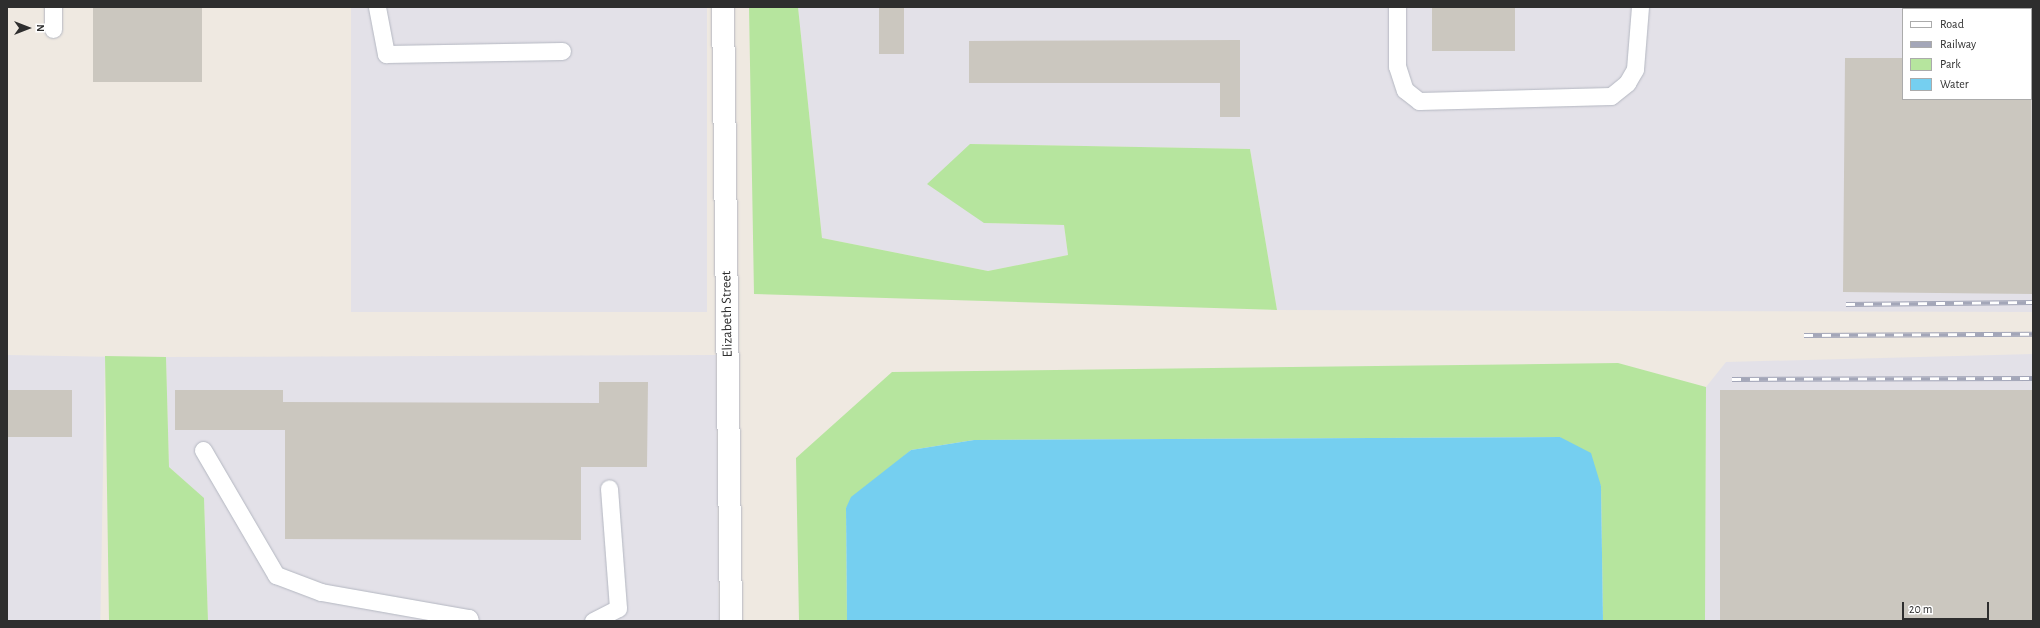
<!DOCTYPE html>
<html>
<head>
<meta charset="utf-8">
<style>
	body { margin:0 }
	#map { position:relative; width:2040px; height:628px; overflow:hidden; background:#efe9e1; font-family:"Alegreya Sans",sans-serif }
	div>[style] { position:absolute }
	.industrial>* { inset:0; background:#e3e1e8; transform-origin:0 0 }
	.green>* { inset:0; background:#b6e59e }
	.water>* { inset:0; background:#75cff0 }
	.building>* { inset:0; background:#cbc7bf; transform-origin:0 0 }
	.roads { filter:drop-shadow(0 0 1px #b4b7c1) drop-shadow(0 0 1px #b4b7c1) }
	.service>* { height:17px; margin:-8.5px; padding:0 8.5px; transform-origin:8.5px; border-radius:8.5px; background:#fff }
	.minor>* { height:22px; margin:-11px; padding:0 11px; transform-origin:11px; border-radius:11px; background:#fff }
	.rail>* { height:4.5px; margin-top:-2.25px; transform-origin:0; background:repeating-linear-gradient(90deg,#fff 0 9px,#a3a6b8 0 18px); box-sizing:border-box; border-block:1px solid #a3a6b8 }
	span { translate:-50% -50%; white-space:nowrap; text-align:center; line-height:1.15; -webkit-text-stroke:3px #fff; paint-order:stroke }
	.street-label { font-size:14px; color:#2e2e2e }
	.frame { position:absolute; inset:0; border:8px solid #2e2e2e; pointer-events:none }
	.legend { position:absolute; left:1902px; top:8px; width:130px; height:92px; box-sizing:border-box; background:#fff; border:1px solid #ababab; margin:0; padding:5px 7px; list-style:none; font-size:12px; color:#2e2e2e }
	.legend li { display:flex; align-items:center; gap:8px; height:20px }
	.legend b { width:20px; border:1px solid #ababab }
	.north { position:absolute; left:8px; top:8px; width:40px; height:40px; -webkit-text-stroke:3px #fff; paint-order:stroke; rotate:90deg; font-size:11px; font-weight:700; line-height:16px; text-align:center; color:#2e2e2e }
	.north::after { content:''; display:block; margin:auto; width:14px; height:18px; background:#2e2e2e; clip-path:polygon(50% 0,100% 100%,50% 72%,0 100%) }
	.scale { position:absolute; left:1902px; top:602px; width:87px; height:18px; box-sizing:border-box; border:2px solid #2e2e2e; border-top:0; padding-left:5px; font-size:12px; line-height:14px; white-space:nowrap; color:#2e2e2e; -webkit-text-stroke:3px #fff; paint-order:stroke }
</style>
</head>
<body>
<div id="map">
	<div class="industrial">
		<i style="left:351px;top:7px;width:356px;height:305px"></i>
		<i style="clip-path:polygon(evenodd,798px 7px,2033px 7px,2033px 312px,1277px 310px,1250px 149px,970px 144px,984px 223px,1064px 225px,1068px 255px,988px 271px,822px 238px,798px 7px,1903px 9px,2031px 9px,2031px 99px,1903px 99px,1903px 9px)"></i>
		<i style="clip-path:polygon(2033px 354px,2033px 621px,1705px 621px,1706px 387px,1726px 362px)"></i>
		<i style="left:7px;top:355px;width:98px;height:266px;rotate:1deg"></i>
		<i style="clip-path:polygon(716px 355px,719px 621px,208px 621px,204px 499px,169px 467px,166px 357px)"></i>
	</div>
	<div class="green">
		<i style="clip-path:polygon(749px 7px,798px 7px,822px 238px,988px 271px,1068px 255px,1064px 225px,984px 223px,927px 184px,970px 144px,1250px 149px,1277px 310px,754px 294px)"></i>
		<i style="clip-path:polygon(105px 356px,166px 357px,169px 467px,204px 498px,208px 621px,109px 621px)"></i>
		<i style="clip-path:polygon(1618px 363px,1706px 387px,1705px 621px,1603px 621px,1601px 486px,1560px 437px,974px 440px,911px 450px,846px 508px,847px 621px,799px 621px,796px 458px,892px 372px)"></i>
	</div>
	<div class="water">
		<i style="clip-path:polygon(1560px 437px,1591px 453px,1601px 486px,1603px 621px,847px 621px,846px 508px,851px 497px,911px 450px,974px 440px)"></i>
	</div>
	<div class="building">
		<i style="left:93px;top:7px;width:109px;height:75px"></i>
		<i style="left:879px;top:7px;width:25px;height:47px"></i>
		<i style="left:1432px;top:7px;width:83px;height:44px"></i>
		<i style="clip-path:polygon(2031px 19px,2033px 294px,1843px 292px,1845px 58px,1903px 58px,1903px 99px,2031px 99px)"></i>
		<i style="clip-path:polygon(1240px 40px,1240px 117px,1220px 117px,1220px 83px,969px 83px,969px 41px)"></i>
		<i style="clip-path:polygon(599px 382px,648px 382px,647px 467px,581px 467px,581px 540px,285px 539px,285px 430px,175px 430px,175px 390px,283px 390px,283px 402px,599px 403px)"></i>
		<i style="left:7px;top:390px;width:65px;height:47px"></i>
		<i style="left:1720px;top:390px;width:313px;height:231px"></i>
	</div>
	<div class="roads">
		<div class="service">
			<i style="left:53px;top:7px;width:22px;rotate:90deg"></i>
			<i style="left:377px;top:7px;width:48px;rotate:79.2deg"></i>
			<i style="left:386px;top:54px;width:176px;rotate:-1deg"></i>
			<i style="left:1397px;top:7px;width:59px;rotate:90deg"></i>
			<i style="left:1397px;top:66px;width:25px;rotate:72deg"></i>
			<i style="left:1405px;top:90px;width:18px;rotate:38deg"></i>
			<i style="left:1419px;top:101px;width:192px;rotate:-1.5deg"></i>
			<i style="left:1611px;top:96px;width:21px;rotate:-39deg"></i>
			<i style="left:1627px;top:83px;width:16px;rotate:-60deg"></i>
			<i style="left:1635px;top:69px;width:62px;rotate:-85.4deg"></i>
			<i style="left:203px;top:450px;width:145px;rotate:59.7deg"></i>
			<i style="left:276px;top:575px;width:48px;rotate:20.7deg"></i>
			<i style="left:321px;top:592px;width:150px;rotate:10deg"></i>
			<i style="left:469px;top:618px;width:3px;rotate:72deg"></i>
			<i style="left:593px;top:621px;width:28px;rotate:-27deg"></i>
			<i style="left:618px;top:608px;width:120px;rotate:-94.3deg"></i>
		</div>
		<div class="minor">
			<i style="left:723px;top:7px;width:614px;rotate:89.25deg"></i>
		</div>
	</div>
	<div class="rail">
		<i style="left:1846px;top:304px;width:187px;rotate:-0.6deg"></i>
		<i style="left:1804px;top:335px;width:229px;rotate:-0.3deg"></i>
		<i style="left:1732px;top:379px;width:301px;rotate:-0.2deg"></i>
	</div>
	<div class="street-label">
		<span style="left:727px;top:314px;rotate:-91deg">Elizabeth Street</span>
	</div>
	<div class="frame"></div>
	<ul class="legend">
	<li><b style="height:5px;background:#fff"></b>Road</li>
	<li><b style="height:5px;background:#a3a6b8"></b>Railway</li>
	<li><b style="height:11px;background:#b6e59e"></b>Park</li>
	<li><b style="height:11px;background:#75cff0"></b>Water</li>
	</ul>
	<div class="north">N</div>
	<div class="scale">20 m</div>
</div>
</body>
</html>
